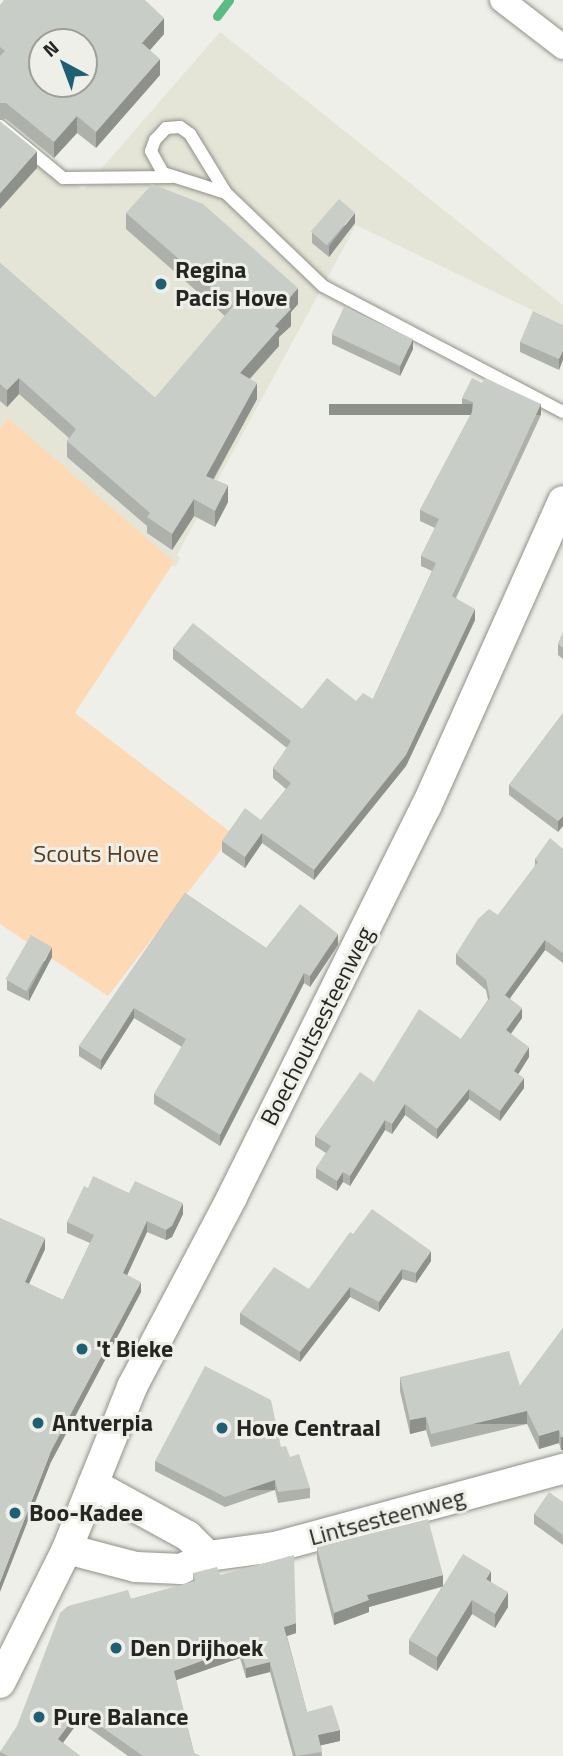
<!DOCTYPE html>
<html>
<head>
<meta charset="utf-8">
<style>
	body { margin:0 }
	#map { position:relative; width:563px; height:1756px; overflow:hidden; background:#eeefe8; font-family:"Titillium Web",sans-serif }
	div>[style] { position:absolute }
	.built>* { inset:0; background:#e4e5d6 }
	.green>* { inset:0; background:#fed9b6 }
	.stream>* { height:9px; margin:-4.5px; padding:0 4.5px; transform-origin:4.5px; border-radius:4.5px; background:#5abc83 }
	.roads { filter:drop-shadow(0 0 2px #90918b) drop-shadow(0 0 2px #90918b) }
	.service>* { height:12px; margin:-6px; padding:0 6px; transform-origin:6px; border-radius:6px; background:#fff }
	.minor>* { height:24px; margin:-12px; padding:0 12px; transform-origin:12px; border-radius:12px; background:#fff }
	.tertiary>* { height:30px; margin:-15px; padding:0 15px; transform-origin:15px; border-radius:15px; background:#fff }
	.wall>* { inset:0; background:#adb0ab }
	.shaded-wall>* { inset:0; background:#8d908b; transform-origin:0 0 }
	.building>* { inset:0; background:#c9cdc7; transform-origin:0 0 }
	.dots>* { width:19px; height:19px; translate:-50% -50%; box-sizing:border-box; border:4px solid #eeefe8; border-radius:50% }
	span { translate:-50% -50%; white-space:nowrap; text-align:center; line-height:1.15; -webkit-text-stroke:6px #eeefe8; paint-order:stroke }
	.poi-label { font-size:24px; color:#252523; font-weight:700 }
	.left { translate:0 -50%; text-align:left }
	.park-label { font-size:24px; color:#593a1b }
	.street-label { font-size:24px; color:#252523 }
	.north { position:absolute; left:28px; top:28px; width:70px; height:70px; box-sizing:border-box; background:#eeefe8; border:2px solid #9e9e99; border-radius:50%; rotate:319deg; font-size:19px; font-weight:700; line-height:28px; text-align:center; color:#252523 }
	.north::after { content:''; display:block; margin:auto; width:24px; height:32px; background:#1f5f74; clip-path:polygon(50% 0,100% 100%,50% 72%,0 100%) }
</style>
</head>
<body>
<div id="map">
	<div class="built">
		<i style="clip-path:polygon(220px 32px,563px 305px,563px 325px,356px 225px,177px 555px,180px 558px,175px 567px,8px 418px,0 429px,0 125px,83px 190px)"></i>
	</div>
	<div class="green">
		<i style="clip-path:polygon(8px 418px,174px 562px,75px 713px,233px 834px,108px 996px,0 924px,0 429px)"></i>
	</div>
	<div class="stream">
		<i style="left:217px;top:16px;width:20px;rotate:-53deg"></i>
	</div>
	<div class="roads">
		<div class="service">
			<i style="left:0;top:126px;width:82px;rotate:39.5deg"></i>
			<i style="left:63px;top:178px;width:108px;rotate:-0.5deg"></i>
			<i style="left:226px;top:193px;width:66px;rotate:-162.4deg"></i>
			<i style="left:163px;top:173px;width:25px;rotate:-119deg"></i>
			<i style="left:151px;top:151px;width:12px;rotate:-70deg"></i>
			<i style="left:155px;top:140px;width:16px;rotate:-47deg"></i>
			<i style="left:166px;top:128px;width:14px;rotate:-4deg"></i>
			<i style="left:180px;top:127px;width:12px;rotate:35deg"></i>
			<i style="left:190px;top:134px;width:69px;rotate:58.6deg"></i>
			<i style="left:226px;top:193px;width:134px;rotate:43.8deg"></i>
			<i style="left:323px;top:286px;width:271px;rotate:27.7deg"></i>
		</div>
		<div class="minor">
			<i style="left:502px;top:0;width:77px;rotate:37.6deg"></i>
		</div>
		<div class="tertiary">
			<i style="left:93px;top:1484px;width:108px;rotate:28.7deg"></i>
			<i style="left:188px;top:1536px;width:28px;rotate:45deg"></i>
			<i style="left:67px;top:1549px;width:71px;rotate:14.6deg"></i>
			<i style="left:136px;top:1567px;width:45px;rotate:2.5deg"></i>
			<i style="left:181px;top:1569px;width:30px;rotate:-26deg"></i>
			<i style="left:208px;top:1556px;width:68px;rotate:-7.7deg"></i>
			<i style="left:275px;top:1547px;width:298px;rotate:-15.2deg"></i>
			<i style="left:0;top:1683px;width:150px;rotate:-63.4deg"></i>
			<i style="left:67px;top:1549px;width:175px;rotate:-68.1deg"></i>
			<i style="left:132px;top:1387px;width:215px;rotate:-62.2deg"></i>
			<i style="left:232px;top:1197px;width:436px;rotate:-63.6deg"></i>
			<i style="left:426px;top:807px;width:335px;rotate:-65.9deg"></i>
		</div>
	</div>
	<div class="wall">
		<i style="clip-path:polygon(0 5px,164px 34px,150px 50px,160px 75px,96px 148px,77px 133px,54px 158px,6px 119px,0 120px)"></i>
		<i style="clip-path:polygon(126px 213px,298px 304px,291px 312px,291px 326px,279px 337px,279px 346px,250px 379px,257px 399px,214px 479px,228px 502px,215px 527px,194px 516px,172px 550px,147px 533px,147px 526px,67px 457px,67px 441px,69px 438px,19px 394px,7px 407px,0 401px,0 263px,155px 398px,225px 316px,126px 229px)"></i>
		<i style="clip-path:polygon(355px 223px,329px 257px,312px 243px,312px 232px)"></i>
		<i style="clip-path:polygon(563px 325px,559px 370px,520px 352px,520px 342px)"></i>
		<i style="clip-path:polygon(332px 334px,413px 349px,400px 376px,332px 344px)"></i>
		<i style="clip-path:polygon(462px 398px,541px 415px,456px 598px,475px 620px,406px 766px,314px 880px,262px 843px,245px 868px,222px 852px,222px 841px,261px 820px,286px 789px,273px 778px,273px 768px,287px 748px,173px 659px,173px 648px,302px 709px,373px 699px,432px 571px,421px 566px,421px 556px,435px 528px,420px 521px,420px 510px,472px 412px,462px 409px)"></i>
		<i style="clip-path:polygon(563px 632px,563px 659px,558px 655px,558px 644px)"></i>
		<i style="clip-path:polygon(563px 713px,558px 832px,509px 795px,509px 785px)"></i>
		<i style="clip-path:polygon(563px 849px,563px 963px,545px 950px,510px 998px,522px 1018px,511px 1034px,529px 1057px,518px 1074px,524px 1088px,500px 1121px,469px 1099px,437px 1139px,405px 1115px,392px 1134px,385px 1130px,350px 1186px,343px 1182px,337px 1191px,316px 1178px,316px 1168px,326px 1153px,315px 1146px,315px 1136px,374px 1082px,461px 1039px,488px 1000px,486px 990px,456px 964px,456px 954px,498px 915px,535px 866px,535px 859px)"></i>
		<i style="clip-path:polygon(185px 893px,266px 948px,338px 945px,310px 987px,304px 983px,220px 1146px,154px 1104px,154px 1094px,182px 1047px,134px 1018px,101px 1070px,79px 1056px,79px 1046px)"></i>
		<i style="clip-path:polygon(52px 957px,29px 1001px,7px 990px,7px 980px)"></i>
		<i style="clip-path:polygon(88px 1188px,129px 1193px,183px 1214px,172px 1237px,166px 1240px,147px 1232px,127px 1275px,141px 1292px,51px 1462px,0 1218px,45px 1249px,29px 1284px,63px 1300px,90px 1243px,67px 1233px,67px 1222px)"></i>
		<i style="clip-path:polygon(353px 1234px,431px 1261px,416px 1283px,402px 1279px,379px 1312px,350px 1297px,300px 1362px,240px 1324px,240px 1313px,309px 1289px)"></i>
		<i style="clip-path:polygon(563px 1328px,561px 1450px,559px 1443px,539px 1449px,527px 1424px,431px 1447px,426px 1430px,410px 1434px,400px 1391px,400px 1377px,520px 1386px)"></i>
		<i style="clip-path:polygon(281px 1447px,290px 1457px,310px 1488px,310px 1498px,278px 1503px,275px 1490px,225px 1507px,155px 1471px,155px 1461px)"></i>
		<i style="clip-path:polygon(563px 1502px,563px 1545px,534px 1524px,534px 1514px)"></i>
		<i style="clip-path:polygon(317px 1547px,443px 1585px,491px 1582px,508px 1607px,495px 1628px,472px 1614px,437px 1671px,409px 1654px,409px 1640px,442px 1587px,369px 1607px,369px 1612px,334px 1625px,317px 1559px)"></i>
		<i style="clip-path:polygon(193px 1573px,220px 1575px,296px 1633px,287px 1636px,307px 1712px,340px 1741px,321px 1745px,322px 1756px,293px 1756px,270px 1672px,246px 1678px,240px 1658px,176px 1680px,194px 1753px,200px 1756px,128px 1756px,79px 1721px,63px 1743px,80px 1756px,0 1756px,0 1752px,131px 1599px,193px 1582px)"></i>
	</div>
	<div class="shaded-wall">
		<i style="clip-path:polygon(164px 18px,164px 34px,142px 59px,142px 43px)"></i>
		<i style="clip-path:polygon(160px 59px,160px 75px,96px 148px,96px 132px)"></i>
		<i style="clip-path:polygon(77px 116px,77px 133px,54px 158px,54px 142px)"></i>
		<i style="clip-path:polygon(37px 151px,37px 168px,0 209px,0 193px)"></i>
		<i style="clip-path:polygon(355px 213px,355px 223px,329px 257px,329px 246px)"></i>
		<i style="clip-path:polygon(298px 288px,298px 304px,291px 312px,291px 326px,279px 337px,279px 346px,240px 389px,240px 373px,275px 326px,284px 304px)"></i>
		<i style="clip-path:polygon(413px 339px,413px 349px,400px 376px,400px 366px)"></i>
		<i style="clip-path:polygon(563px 350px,563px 360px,559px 370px,559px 359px)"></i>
		<i style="clip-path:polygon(19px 378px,19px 394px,7px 407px,7px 390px)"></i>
		<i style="clip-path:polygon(257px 383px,257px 399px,206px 492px,206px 476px)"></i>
		<i style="left:541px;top:404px;width:11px;height:212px;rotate:90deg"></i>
		<i style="clip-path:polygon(228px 485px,228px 502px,215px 527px,215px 511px)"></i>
		<i style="clip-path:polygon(194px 499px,194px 516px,172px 550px,172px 534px)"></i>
		<i style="clip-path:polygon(475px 609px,475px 620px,406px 766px,314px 880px,314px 870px)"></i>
		<i style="clip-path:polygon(563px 816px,563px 826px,558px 832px,558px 821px)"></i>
		<i style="clip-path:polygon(262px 833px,262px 843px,245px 868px,245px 857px)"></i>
		<i style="clip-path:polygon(338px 934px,338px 945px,310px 987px,310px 976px)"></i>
		<i style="clip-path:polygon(545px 940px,545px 950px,505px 1005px,505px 995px)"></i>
		<i style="clip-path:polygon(52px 947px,52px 957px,29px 1001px,29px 991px)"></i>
		<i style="clip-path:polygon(304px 973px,304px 983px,220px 1146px,220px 1135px)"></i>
		<i style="clip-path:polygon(134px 1008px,134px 1018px,101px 1070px,101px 1060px)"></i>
		<i style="clip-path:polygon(522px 1008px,522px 1018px,506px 1040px,506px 1030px)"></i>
		<i style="clip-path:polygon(529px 1047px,529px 1057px,514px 1081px,514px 1071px)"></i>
		<i style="clip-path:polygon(524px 1078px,524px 1088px,500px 1121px,500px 1111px)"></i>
		<i style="clip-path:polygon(469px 1089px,469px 1099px,437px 1139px,437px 1129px)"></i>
		<i style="clip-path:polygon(405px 1104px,405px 1115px,392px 1134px,392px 1124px)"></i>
		<i style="clip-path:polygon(385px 1120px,385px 1130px,350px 1186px,350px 1176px)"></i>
		<i style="clip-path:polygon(343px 1172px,343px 1182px,337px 1191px,337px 1181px)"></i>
		<i style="clip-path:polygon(183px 1203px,183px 1214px,172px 1237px,166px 1240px,166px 1230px)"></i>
		<i style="clip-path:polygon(147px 1221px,147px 1232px,123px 1284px,123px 1273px)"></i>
		<i style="clip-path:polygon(45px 1238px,45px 1249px,25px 1292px,25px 1282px)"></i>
		<i style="clip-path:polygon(431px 1251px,431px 1261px,416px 1283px,416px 1273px)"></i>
		<i style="clip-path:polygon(402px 1269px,402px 1279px,379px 1312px,379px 1302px)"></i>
		<i style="clip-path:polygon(141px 1282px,141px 1292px,51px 1462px,0 1592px,0 1582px,51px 1451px)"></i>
		<i style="clip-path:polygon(350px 1287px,350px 1297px,300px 1362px,300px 1352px)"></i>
		<i style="left:527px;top:1411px;width:13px;height:99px;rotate:90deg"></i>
		<i style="clip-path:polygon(426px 1417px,426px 1430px,410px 1434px,410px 1420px)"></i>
		<i style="clip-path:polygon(559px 1430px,559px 1443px,539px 1449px,539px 1436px)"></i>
		<i style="left:561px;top:1437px;width:2px;height:13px"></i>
		<i style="left:275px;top:1480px;width:10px;height:53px;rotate:90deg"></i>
		<i style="clip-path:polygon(491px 1571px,491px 1586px,486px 1579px)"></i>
		<i style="clip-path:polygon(443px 1575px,443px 1586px,369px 1607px,369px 1612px,334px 1625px,334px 1613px,367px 1595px)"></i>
		<i style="clip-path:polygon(508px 1592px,508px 1607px,495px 1628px,495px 1614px)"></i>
		<i style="clip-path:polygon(472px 1600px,472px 1614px,437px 1671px,437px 1657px)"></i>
		<i style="clip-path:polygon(296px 1623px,296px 1633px,284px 1637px,284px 1627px)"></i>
		<i style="clip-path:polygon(240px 1647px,240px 1658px,174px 1681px,174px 1671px)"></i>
		<i style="clip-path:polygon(270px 1662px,270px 1672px,246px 1678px,246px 1668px)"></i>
		<i style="clip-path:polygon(79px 1711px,79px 1721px,58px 1749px,58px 1739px)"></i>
		<i style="clip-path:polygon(340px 1730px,340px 1741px,318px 1746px,318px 1735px)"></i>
	</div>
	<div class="building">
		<i style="clip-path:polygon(evenodd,4px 0,145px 0,164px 18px,142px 43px,160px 59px,96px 132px,77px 116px,54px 142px,6px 103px,0 103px,0 56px,5px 51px,0 47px,0 5px,4px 0,42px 42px,84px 42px,84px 84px,42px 84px,42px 42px)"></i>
		<i style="clip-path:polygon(0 121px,37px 151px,0 193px)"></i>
		<i style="clip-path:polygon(152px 184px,203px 204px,298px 288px,284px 304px,291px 309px,275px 326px,279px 329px,240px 373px,257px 383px,206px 476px,228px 485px,215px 511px,194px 499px,172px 534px,147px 517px,150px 513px,67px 441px,76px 429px,19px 378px,7px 390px,0 384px,0 263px,155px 398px,233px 306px,126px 213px)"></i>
		<i style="left:339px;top:199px;width:21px;height:43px;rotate:41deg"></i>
		<i style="left:344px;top:307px;width:76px;height:30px;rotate:25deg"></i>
		<i style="clip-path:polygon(533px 311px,563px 325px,563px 350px,559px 359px,520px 342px)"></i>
		<i style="clip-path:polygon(472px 378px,482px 383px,485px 378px,541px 404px,452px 596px,475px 609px,406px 755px,314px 870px,262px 833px,245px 857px,222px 841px,245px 808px,261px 820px,291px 783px,273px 768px,291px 741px,173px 648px,193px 623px,302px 709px,327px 678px,356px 701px,363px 693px,373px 699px,436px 563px,421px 556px,439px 519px,420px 510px,472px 412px,473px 402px,462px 398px)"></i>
		<i style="clip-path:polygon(563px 632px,563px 648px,558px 644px)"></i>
		<i style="clip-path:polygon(563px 713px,563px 816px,558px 821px,509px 785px)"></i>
		<i style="clip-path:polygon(550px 838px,563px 849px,563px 953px,545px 940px,505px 995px,522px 1008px,506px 1030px,529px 1047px,514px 1071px,524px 1078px,500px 1111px,469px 1089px,437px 1129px,405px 1104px,392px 1124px,385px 1120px,350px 1176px,343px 1172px,337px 1181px,316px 1168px,331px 1146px,315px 1136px,360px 1072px,374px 1082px,419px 1009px,461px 1039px,490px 998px,486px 980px,456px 954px,478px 919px,489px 909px,498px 915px,538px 862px,535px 859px)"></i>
		<i style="clip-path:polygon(185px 893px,266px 948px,300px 904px,338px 934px,310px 976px,304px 973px,220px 1135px,154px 1094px,186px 1039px,134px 1008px,101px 1060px,79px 1046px)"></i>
		<i style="left:31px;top:935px;width:24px;height:51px;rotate:30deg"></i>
		<i style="clip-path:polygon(93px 1176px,129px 1193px,135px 1181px,183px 1203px,172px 1226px,166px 1230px,147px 1221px,123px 1273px,141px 1282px,51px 1451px,0 1582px,0 1218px,45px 1238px,25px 1282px,63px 1300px,94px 1235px,67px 1222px,84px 1186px,88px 1188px)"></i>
		<i style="clip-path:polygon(372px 1209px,431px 1251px,416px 1273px,402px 1269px,379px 1302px,350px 1287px,300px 1352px,240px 1313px,274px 1267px,309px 1289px,350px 1232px,353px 1234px)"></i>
		<i style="clip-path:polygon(563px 1328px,563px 1437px,561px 1437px,559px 1430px,539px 1436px,527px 1411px,431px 1434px,426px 1417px,410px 1420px,400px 1377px,509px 1351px,520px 1386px)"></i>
		<i style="clip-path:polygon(205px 1366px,271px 1400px,281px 1447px,286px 1446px,290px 1457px,299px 1454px,310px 1488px,278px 1492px,275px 1480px,225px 1497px,155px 1461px)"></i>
		<i style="clip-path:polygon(549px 1492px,563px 1502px,563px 1535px,534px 1514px)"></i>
		<i style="clip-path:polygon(428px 1519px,443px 1575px,367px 1595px,369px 1600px,334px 1613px,317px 1547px)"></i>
		<i style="clip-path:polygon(463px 1554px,491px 1571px,486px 1579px,508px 1592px,495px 1614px,472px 1600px,437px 1657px,409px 1640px)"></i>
		<i style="clip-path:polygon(294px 1555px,296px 1623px,284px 1627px,307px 1712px,332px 1705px,340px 1730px,318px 1735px,322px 1752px,296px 1756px,270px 1662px,246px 1668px,240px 1647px,174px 1671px,194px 1753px,200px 1756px,143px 1756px,79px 1711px,58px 1739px,80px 1756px,8px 1756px,0 1752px,17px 1726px,60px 1613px,68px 1606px,128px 1590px,131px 1599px,195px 1581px,193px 1573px,217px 1567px,220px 1575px)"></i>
	</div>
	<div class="dots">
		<i style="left:161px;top:284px;background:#1f5f74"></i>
		<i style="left:82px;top:1349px;background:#1f5f74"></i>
		<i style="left:38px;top:1423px;background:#1f5f74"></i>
		<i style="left:222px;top:1428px;background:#1f5f74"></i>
		<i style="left:15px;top:1513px;background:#1f5f74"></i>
		<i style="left:116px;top:1648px;background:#1f5f74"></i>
		<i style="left:39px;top:1717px;background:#1f5f74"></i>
	</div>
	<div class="poi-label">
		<span class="left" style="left:175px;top:284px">Regina<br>Pacis Hove</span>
		<span class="left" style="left:96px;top:1349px">'t Bieke</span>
		<span class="left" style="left:52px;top:1423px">Antverpia</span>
		<span class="left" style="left:236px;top:1428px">Hove Centraal</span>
		<span class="left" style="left:29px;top:1513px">Boo-Kadee</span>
		<span class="left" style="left:130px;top:1648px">Den Drijhoek</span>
		<span class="left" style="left:53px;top:1717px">Pure Balance</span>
	</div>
	<div class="park-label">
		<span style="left:96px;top:854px">Scouts Hove</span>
	</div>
	<div class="street-label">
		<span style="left:317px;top:1026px;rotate:-63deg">Boechoutsesteenweg</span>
		<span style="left:387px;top:1517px;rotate:-15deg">Lintsesteenweg</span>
	</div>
	<div class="north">N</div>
</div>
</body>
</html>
